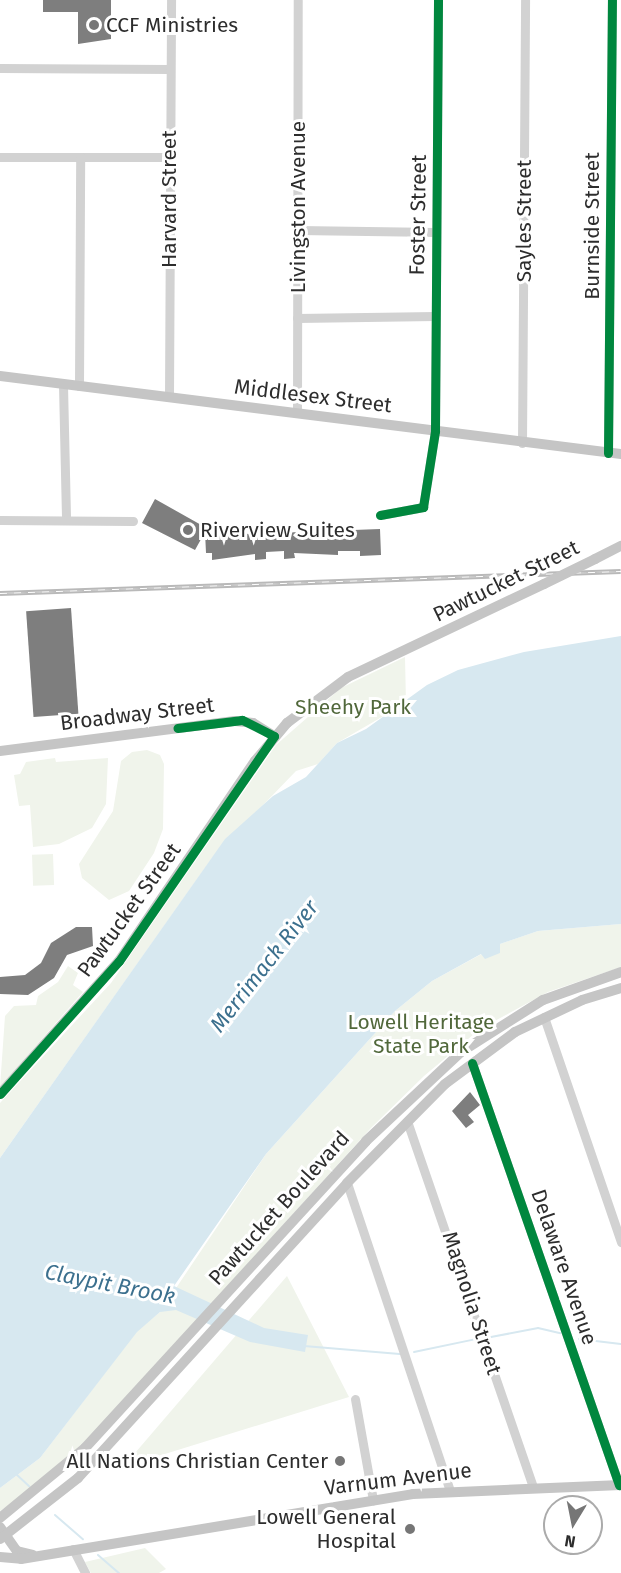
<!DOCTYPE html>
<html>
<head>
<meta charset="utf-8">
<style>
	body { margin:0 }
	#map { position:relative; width:621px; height:1573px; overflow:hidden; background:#fff; font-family:"Fira Sans",sans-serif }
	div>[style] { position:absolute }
	.green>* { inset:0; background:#f0f4eb; transform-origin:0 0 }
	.water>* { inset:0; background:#d7e8f0 }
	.stream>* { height:2px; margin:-1px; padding:0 1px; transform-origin:1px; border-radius:1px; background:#d7e8f0 }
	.building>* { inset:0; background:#7e7e7e; transform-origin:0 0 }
	.minor>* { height:9px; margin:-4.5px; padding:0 4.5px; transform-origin:4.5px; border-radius:4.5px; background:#d2d2d2 }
	.major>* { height:10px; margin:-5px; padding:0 5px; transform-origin:5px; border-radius:5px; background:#c5c5c5 }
	.rail>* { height:4.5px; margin-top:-2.25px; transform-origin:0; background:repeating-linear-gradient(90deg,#fff 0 7px,#b9b9b9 0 14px); box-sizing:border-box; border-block:2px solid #b9b9b9 }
	.major-bridge>* { height:10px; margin:-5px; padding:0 5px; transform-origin:5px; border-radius:5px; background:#c5c5c5 }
	.cycleway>* { height:9px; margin:-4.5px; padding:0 4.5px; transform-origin:4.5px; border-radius:4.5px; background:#00873e }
	.dots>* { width:16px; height:16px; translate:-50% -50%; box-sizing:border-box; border:3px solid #fff; border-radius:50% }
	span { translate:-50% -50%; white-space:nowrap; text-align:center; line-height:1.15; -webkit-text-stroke:6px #fff; paint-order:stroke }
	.poi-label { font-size:21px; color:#2d2d2d }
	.left { translate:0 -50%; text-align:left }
	.right { translate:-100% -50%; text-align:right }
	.street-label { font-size:21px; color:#2d2d2d }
	.park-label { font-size:21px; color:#51683b }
	.water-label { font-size:22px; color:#3c708e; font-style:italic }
	.north { position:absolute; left:543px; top:1495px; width:60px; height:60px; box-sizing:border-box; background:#fff; border:2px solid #ababab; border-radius:50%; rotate:190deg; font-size:16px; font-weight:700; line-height:24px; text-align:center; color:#2d2d2d }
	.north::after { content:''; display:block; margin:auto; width:21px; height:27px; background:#767676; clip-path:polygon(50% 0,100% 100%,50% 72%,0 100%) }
</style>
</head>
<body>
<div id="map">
	<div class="green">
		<i style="clip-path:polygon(405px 657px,406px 703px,337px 743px,318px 764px,296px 771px,212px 858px,0 1158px,0 1103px,111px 983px,276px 745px,341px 688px)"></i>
		<i style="clip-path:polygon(147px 750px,160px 755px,164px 764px,163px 829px,154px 853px,129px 891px,109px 900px,82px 878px,79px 864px,113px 811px,121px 761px,132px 752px)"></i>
		<i style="clip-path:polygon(55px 758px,56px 762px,108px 758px,106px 804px,92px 828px,59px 844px,33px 847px,30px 805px,19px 806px,14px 775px,20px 774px,26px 762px)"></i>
		<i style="left:53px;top:854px;width:31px;height:21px;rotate:88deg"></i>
		<i style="clip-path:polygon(621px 924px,621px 967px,548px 992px,480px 1029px,424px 1076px,371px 1128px,99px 1428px,45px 1480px,0 1511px,0 1488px,40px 1458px,137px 1331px,160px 1312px,266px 1154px,395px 1011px,432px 981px,500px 944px,538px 931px)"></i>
		<i style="clip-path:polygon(68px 966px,78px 973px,73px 985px,83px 992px,0 1087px,5px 1016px,14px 1006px,36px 1005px,38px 996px,58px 982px)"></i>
		<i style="clip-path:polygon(287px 1276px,349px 1397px,123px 1467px)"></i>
		<i style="clip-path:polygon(145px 1548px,166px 1569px,159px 1573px,91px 1573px,85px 1562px)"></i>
	</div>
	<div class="water">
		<i style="clip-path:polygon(621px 636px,621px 924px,538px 931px,500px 944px,500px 953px,485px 959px,481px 954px,432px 981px,395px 1011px,266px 1154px,174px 1286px,264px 1328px,308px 1335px,305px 1352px,250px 1342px,176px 1310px,160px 1312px,137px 1332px,40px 1458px,0 1488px,0 1158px,225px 839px,273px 796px,306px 777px,337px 743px,366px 729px,427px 685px,458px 670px,524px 652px)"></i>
	</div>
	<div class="stream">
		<i style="left:491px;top:1337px;width:48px;rotate:-10.8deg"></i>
		<i style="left:538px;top:1328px;width:23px;rotate:13deg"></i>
		<i style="left:579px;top:1339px;width:42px;rotate:6.8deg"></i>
		<i style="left:304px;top:1346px;width:96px;rotate:4.8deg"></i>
		<i style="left:414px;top:1352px;width:63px;rotate:-11.8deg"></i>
		<i style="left:16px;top:1474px;width:18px;rotate:43deg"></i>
		<i style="left:55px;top:1515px;width:37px;rotate:41deg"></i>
		<i style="left:98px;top:1555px;width:28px;rotate:41deg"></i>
	</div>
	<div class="building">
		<i style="clip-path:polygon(43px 0,111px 0,111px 39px,78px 44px,78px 12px,43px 12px)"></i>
		<i style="clip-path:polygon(155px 499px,219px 535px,380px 529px,381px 555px,360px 556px,360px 551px,338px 551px,338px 555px,294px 553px,295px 558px,284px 559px,284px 551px,266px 552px,266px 559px,255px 560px,255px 554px,212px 560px,212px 553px,206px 553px,205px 532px,195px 550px,142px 523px)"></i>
		<i style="left:71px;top:608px;width:106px;height:45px;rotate:86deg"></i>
		<i style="clip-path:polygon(76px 927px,92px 927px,93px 946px,67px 955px,54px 978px,28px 995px,0 994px,0 977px,25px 975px,41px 963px,51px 943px)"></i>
		<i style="clip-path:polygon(470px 1092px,480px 1105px,468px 1115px,474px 1122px,466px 1128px,452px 1111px)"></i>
	</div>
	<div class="minor">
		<i style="left:0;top:68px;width:170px;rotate:0.3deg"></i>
		<i style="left:0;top:157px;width:170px"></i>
		<i style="left:298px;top:230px;width:138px;rotate:0.8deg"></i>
		<i style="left:297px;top:318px;width:138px;rotate:-0.8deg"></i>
		<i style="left:63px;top:385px;width:134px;rotate:88.7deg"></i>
		<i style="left:79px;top:386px;width:229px;rotate:-89.7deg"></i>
		<i style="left:169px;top:397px;width:397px;rotate:-89.7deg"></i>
		<i style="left:297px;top:413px;width:413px;rotate:-89.9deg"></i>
		<i style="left:522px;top:443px;width:443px;rotate:-89.6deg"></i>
		<i style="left:608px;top:453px;width:453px;rotate:-89.5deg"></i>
		<i style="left:380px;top:515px;width:44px;rotate:-10.5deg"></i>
		<i style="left:423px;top:507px;width:77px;rotate:-81deg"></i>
		<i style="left:435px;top:431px;width:431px;rotate:-89.6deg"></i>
		<i style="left:0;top:520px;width:133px;rotate:0.4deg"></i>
		<i style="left:544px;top:1017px;width:238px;rotate:71.1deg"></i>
		<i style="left:472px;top:1063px;width:447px;rotate:70.8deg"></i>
		<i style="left:407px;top:1121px;width:386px;rotate:71deg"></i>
		<i style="left:347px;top:1183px;width:325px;rotate:71.5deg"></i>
		<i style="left:355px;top:1399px;width:103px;rotate:79.9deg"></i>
		<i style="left:73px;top:1549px;width:27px;rotate:63deg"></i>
	</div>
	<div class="major">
		<i style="left:0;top:376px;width:626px;rotate:7.16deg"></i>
		<i style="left:595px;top:559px;width:29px;rotate:-27deg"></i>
		<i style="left:0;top:751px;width:237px;rotate:-7.3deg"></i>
		<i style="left:235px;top:721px;width:18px;rotate:6deg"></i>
		<i style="left:253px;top:723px;width:25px;rotate:32deg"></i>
		<i style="left:0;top:1094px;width:178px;rotate:-48.2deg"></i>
		<i style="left:119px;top:961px;width:242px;rotate:-55.8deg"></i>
		<i style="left:255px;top:761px;width:50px;rotate:-49.9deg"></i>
		<i style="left:287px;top:723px;width:76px;rotate:-37deg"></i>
		<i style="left:348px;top:677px;width:217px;rotate:-25.4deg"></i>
		<i style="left:0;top:1518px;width:110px;rotate:-39.5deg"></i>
		<i style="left:85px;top:1448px;width:416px;rotate:-47.5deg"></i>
		<i style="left:366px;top:1141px;width:130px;rotate:-43.1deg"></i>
		<i style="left:461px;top:1052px;width:97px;rotate:-32.4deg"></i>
		<i style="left:543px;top:1000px;width:83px;rotate:-19.7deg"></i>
		<i style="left:0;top:1527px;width:29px;rotate:55deg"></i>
		<i style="left:17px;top:1551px;width:16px;rotate:14deg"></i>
		<i style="left:0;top:1539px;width:99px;rotate:-38deg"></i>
		<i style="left:78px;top:1478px;width:399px;rotate:-47.6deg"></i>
		<i style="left:347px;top:1183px;width:139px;rotate:-45.3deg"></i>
		<i style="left:445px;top:1084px;width:87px;rotate:-36.6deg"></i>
		<i style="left:515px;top:1032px;width:74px;rotate:-25.5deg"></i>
		<i style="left:582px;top:1000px;width:41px;rotate:-17.1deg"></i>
		<i style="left:0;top:1557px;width:21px;rotate:5deg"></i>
		<i style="left:21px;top:1559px;width:397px;rotate:-9.4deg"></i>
		<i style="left:413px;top:1494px;width:208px;rotate:-2.5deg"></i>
	</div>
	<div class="rail">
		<i style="left:0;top:593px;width:621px;rotate:-2.03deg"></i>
	</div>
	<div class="major-bridge">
		<i style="left:544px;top:584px;width:57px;rotate:-26.1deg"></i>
	</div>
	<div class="cycleway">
		<i style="left:608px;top:453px;width:453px;rotate:-89.5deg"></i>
		<i style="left:380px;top:515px;width:44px;rotate:-10.5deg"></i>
		<i style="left:423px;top:507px;width:77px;rotate:-81deg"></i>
		<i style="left:435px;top:431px;width:431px;rotate:-89.6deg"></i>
		<i style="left:472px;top:1063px;width:447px;rotate:70.8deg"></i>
		<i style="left:0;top:1094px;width:178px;rotate:-48.2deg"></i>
		<i style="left:119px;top:961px;width:273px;rotate:-55.4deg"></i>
		<i style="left:274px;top:736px;width:36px;rotate:-153deg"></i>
		<i style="left:242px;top:720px;width:65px;rotate:173deg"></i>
	</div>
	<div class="dots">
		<i style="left:94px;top:25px;background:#767676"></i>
		<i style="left:188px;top:530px;background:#767676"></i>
		<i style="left:340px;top:1461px;background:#767676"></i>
		<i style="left:410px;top:1529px;background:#767676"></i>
	</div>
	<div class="poi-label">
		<span class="left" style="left:106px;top:25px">CCF Ministries</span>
		<span class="left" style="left:200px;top:530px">Riverview Suites</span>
		<span class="right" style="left:328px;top:1461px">All Nations Christian Center</span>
		<span class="right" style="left:396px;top:1529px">Lowell General<br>Hospital</span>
	</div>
	<div class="street-label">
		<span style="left:169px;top:199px;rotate:-90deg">Harvard Street</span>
		<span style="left:298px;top:207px;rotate:-90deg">Livingston Avenue</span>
		<span style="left:418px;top:215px;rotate:-89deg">Foster Street</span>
		<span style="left:524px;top:221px;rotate:-90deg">Sayles Street</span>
		<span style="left:592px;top:226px;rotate:-90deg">Burnside Street</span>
		<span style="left:313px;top:396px;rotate:7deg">Middlesex Street</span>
		<span style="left:506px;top:581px;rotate:-26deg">Pawtucket Street</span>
		<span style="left:137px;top:714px;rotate:-7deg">Broadway Street</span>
		<span style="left:129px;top:910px;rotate:-54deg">Pawtucket Street</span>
		<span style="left:279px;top:1208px;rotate:-48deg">Pawtucket Boulevard</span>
		<span style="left:564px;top:1267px;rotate:71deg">Delaware Avenue</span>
		<span style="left:472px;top:1303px;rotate:72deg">Magnolia Street</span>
		<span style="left:398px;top:1479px;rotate:-7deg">Varnum Avenue</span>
	</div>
	<div class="park-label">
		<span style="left:353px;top:707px">Sheehy Park</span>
		<span style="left:421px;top:1034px">Lowell Heritage<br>State Park</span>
	</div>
	<div class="water-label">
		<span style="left:264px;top:966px;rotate:-52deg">Merrimack River</span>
		<span style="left:110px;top:1284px;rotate:11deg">Claypit Brook</span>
	</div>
	<div class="north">N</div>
</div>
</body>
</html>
